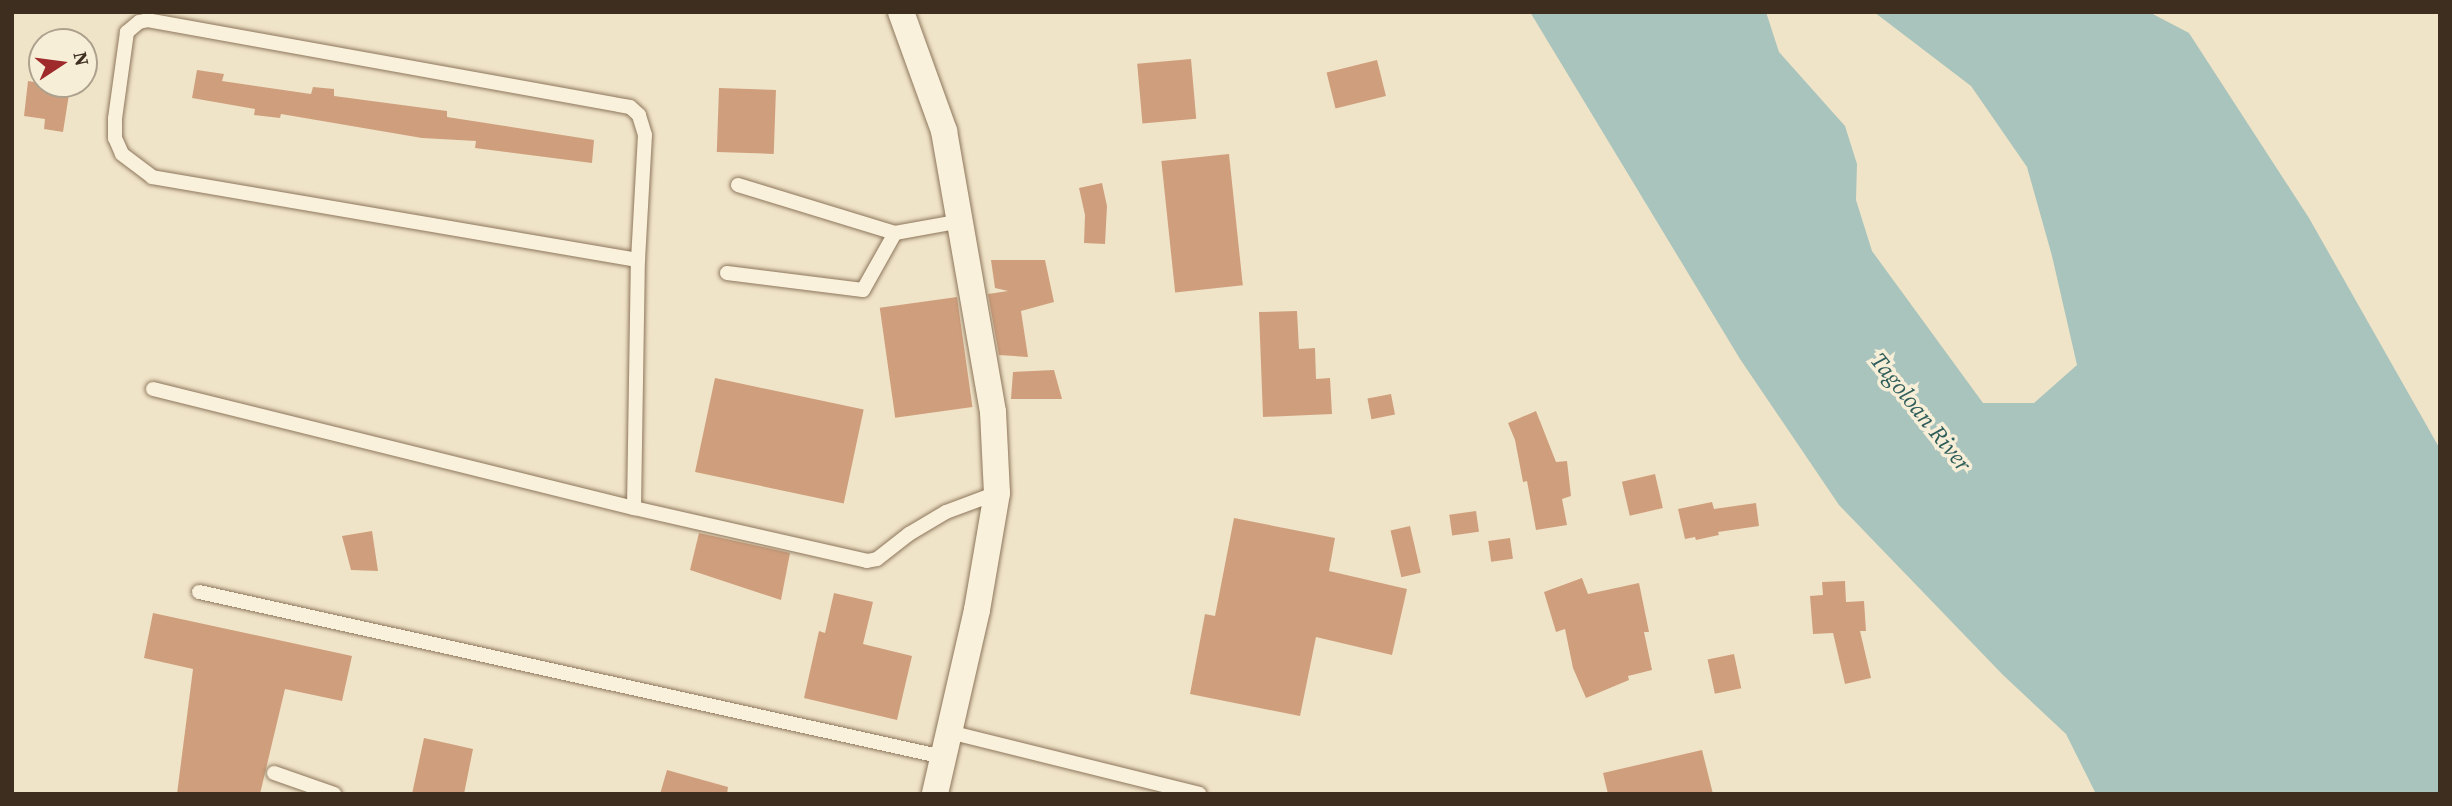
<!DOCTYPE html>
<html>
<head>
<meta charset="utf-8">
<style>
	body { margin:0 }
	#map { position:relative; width:2452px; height:806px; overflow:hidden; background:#f0e4c8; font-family:"Source Serif 4",serif }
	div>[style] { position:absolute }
	.water>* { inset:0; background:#a9c4bc }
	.building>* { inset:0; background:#cf9f7d; transform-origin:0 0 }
	.roads { filter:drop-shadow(0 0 2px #8d765c) drop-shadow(0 0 2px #8d765c) }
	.lane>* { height:14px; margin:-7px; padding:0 7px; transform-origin:7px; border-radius:7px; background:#faf1dc }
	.street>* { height:26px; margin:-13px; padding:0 13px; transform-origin:13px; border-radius:13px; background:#faf1dc }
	span { translate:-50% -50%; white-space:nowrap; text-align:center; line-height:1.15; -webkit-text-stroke:7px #f7eed8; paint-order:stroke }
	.water-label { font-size:23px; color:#2f5d5a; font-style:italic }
	.frame { position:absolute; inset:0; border:14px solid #3d2e20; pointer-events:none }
	.north { position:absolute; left:28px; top:28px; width:70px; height:70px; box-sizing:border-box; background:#f7eed8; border:2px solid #ada18e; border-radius:50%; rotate:77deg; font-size:19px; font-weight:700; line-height:28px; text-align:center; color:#3d2e20 }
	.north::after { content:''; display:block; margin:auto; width:24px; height:32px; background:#9e2a2b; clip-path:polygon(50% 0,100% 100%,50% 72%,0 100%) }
</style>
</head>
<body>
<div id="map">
	<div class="water">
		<i style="clip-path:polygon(1530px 12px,1766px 12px,1779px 52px,1845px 126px,1857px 164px,1856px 200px,1872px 251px,1983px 403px,2034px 403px,2077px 365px,2052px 256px,2027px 167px,1971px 86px,1874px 12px,2149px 12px,2189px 33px,2309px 218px,2440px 449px,2440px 794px,2096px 794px,2066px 734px,2003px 675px,1839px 505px,1740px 359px)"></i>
	</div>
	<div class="building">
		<i style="left:1191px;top:59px;width:60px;height:54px;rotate:85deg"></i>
		<i style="left:1377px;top:60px;width:37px;height:52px;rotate:76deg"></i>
		<i style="clip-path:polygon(197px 70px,224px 74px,222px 81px,311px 94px,313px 87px,334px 89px,334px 96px,447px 111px,447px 117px,594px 140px,592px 163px,475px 148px,476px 141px,422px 138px,281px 114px,280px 118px,254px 115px,255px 109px,192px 98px)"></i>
		<i style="clip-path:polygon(28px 81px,70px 88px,63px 132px,44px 129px,45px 119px,24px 116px)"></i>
		<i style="left:719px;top:88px;width:57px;height:64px;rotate:2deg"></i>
		<i style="left:1229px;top:154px;width:132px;height:68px;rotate:84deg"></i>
		<i style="clip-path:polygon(1102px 183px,1107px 206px,1105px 244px,1084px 243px,1085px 215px,1079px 188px)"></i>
		<i style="clip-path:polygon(991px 260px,1045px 260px,1054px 302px,1021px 311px,1028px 357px,999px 355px,988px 294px,1008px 291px,995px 288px)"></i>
		<i style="left:957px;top:297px;width:111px;height:78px;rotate:82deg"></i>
		<i style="clip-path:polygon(1297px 311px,1299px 349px,1315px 348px,1316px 379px,1330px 378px,1332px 414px,1263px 417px,1259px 312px)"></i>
		<i style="clip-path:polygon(1054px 370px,1062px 399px,1011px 399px,1013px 372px)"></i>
		<i style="left:715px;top:378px;width:152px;height:96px;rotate:12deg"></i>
		<i style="left:1391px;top:394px;width:21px;height:24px;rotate:79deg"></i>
		<i style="clip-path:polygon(1536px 411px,1556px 462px,1567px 461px,1571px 496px,1562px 499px,1567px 525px,1536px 530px,1527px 481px,1523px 482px,1515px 440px,1508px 423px)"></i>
		<i style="left:1655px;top:474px;width:35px;height:34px;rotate:77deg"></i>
		<i style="clip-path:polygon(1712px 502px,1714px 509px,1756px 503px,1759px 526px,1718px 532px,1719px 535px,1696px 540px,1695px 537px,1685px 539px,1678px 509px)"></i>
		<i style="left:1476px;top:511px;width:21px;height:27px;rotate:82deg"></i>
		<i style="clip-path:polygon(1234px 518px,1335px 538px,1329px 571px,1407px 589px,1392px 655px,1316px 637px,1300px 716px,1190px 694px,1205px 614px,1215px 616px)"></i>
		<i style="left:1410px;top:526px;width:48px;height:20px;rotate:77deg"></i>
		<i style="clip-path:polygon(372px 531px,378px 571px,351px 570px,342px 536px)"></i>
		<i style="clip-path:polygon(699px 533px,790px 553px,781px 600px,690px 570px)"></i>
		<i style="left:1510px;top:538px;width:21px;height:22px;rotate:82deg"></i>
		<i style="clip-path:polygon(1582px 578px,1588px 594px,1639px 583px,1649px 632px,1644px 632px,1652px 670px,1628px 676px,1629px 680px,1586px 698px,1573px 668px,1565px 629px,1556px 632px,1544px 592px)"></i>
		<i style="clip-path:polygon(1845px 581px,1846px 602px,1864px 601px,1866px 631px,1860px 631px,1871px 678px,1845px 684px,1833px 633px,1813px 634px,1810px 596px,1823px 595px,1822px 582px)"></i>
		<i style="clip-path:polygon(834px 593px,873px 602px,863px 644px,912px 656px,897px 720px,804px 698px,819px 631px,825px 633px)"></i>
		<i style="clip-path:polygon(153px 613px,352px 656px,342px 701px,285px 689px,260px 794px,177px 794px,193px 669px,144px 658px)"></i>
		<i style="left:1734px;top:654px;width:35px;height:27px;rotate:78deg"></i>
		<i style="clip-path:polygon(424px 738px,473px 749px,464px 794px,412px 794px)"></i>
		<i style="clip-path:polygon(1702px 750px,1713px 794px,1608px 794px,1603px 773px)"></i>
		<i style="clip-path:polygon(667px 770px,728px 787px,727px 794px,660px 794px)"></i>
	</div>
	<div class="roads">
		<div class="lane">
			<i style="left:738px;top:185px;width:164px;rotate:17deg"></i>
			<i style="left:727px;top:273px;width:137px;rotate:7.1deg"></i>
			<i style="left:863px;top:290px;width:65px;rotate:-60.7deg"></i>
			<i style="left:895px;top:233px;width:67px;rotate:-10.3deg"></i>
			<i style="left:153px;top:389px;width:496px;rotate:13.9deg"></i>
			<i style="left:634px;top:508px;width:239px;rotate:12.8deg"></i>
			<i style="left:867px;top:561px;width:10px;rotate:-11deg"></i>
			<i style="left:877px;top:559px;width:41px;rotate:-38deg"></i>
			<i style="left:909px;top:534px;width:43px;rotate:-30.7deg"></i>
			<i style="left:946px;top:512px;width:54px;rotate:-20.4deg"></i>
			<i style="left:634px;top:508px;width:248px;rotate:-89.1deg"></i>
			<i style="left:638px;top:260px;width:125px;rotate:-86.8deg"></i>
			<i style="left:645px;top:135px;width:21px;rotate:-107deg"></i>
			<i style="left:639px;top:115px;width:12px;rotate:-138deg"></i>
			<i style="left:630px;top:107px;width:490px;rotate:-169.8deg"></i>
			<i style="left:148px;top:20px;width:9px;rotate:167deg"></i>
			<i style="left:139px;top:22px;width:16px;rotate:140deg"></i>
			<i style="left:127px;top:32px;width:88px;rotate:97.9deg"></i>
			<i style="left:115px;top:119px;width:19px;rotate:90deg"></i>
			<i style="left:115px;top:138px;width:17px;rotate:66deg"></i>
			<i style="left:122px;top:154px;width:38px;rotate:37deg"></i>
			<i style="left:152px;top:177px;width:493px;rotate:9.7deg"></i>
			<i style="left:199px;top:592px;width:762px;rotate:12.5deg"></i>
			<i style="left:949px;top:732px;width:258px;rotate:13.9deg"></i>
			<i style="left:274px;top:773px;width:64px;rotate:19.3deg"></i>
		</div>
		<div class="street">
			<i style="left:901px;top:12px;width:127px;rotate:70.1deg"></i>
			<i style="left:944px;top:131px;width:285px;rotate:80.1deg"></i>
			<i style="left:993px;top:412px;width:81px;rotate:87.2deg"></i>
			<i style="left:997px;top:493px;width:119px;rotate:99.7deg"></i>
			<i style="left:977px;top:610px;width:189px;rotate:102.9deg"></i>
		</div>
	</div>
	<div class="water-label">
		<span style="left:1921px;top:412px;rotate:51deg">Tagoloan River</span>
	</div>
	<div class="frame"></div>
	<div class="north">N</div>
</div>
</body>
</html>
